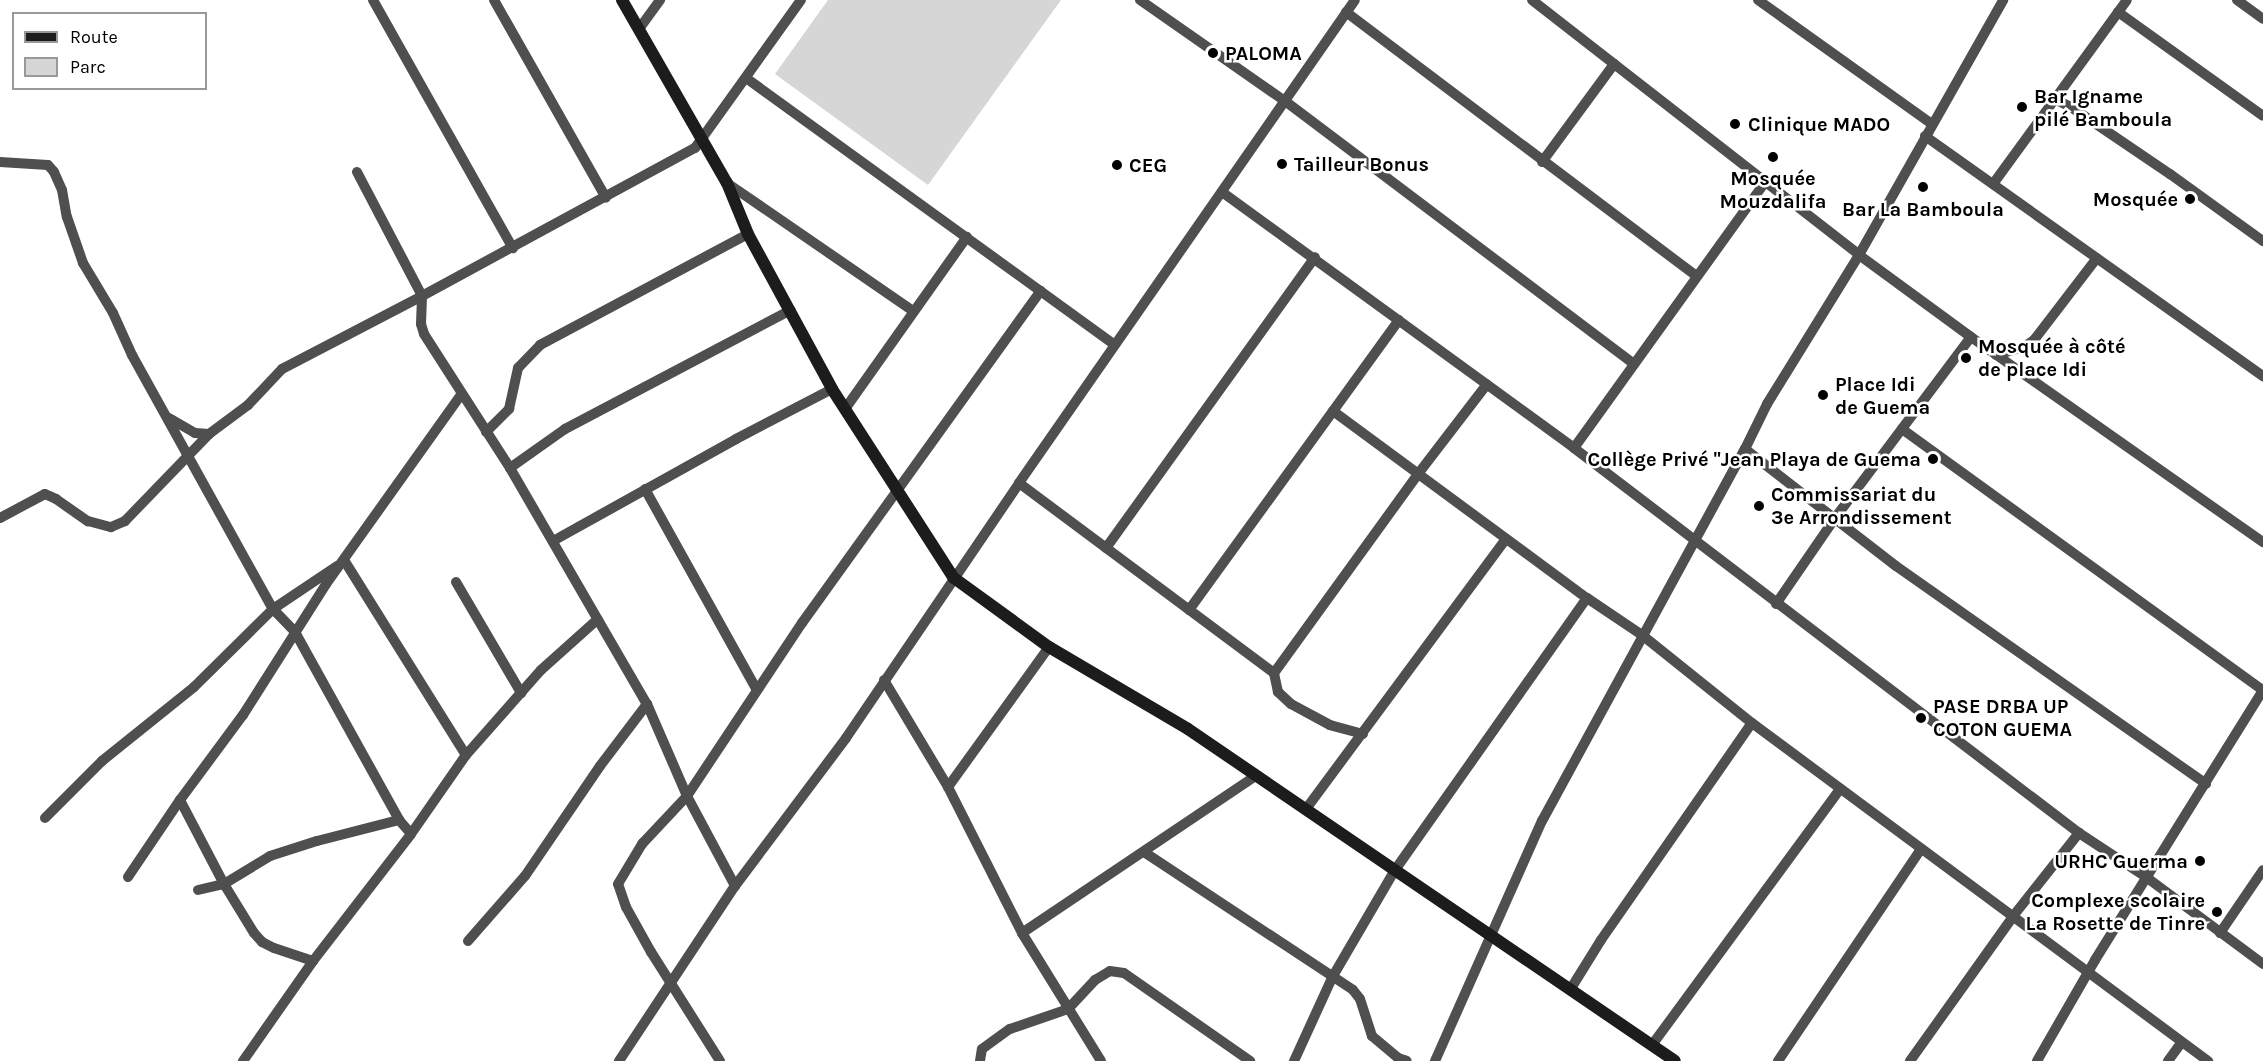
<!DOCTYPE html>
<html>
<head>
<meta charset="utf-8">
<style>
	body { margin:0 }
	#map { position:relative; width:2263px; height:1061px; overflow:hidden; background:#fff; font-family:Karla,sans-serif }
	div>[style] { position:absolute }
	.green>* { inset:0; background:#d6d6d6 }
	.street>* { height:10px; margin:-5px; padding:0 5px; transform-origin:5px; border-radius:5px; background:#4f4f4f }
	.secondary>* { height:12px; margin:-6px; padding:0 6px; transform-origin:6px; border-radius:6px; background:#1c1c1c }
	.dots>* { width:16px; height:16px; translate:-50% -50%; box-sizing:border-box; border:3px solid #fff; border-radius:50% }
	span { translate:-50% -50%; white-space:nowrap; text-align:center; line-height:1.15; -webkit-text-stroke:5px #fff; paint-order:stroke }
	.poi-label { font-size:20px; color:#000; font-weight:700 }
	.left { translate:0 -50%; text-align:left }
	.right { translate:-100% -50%; text-align:right }
	.legend { position:absolute; left:12px; top:12px; width:195px; height:78px; box-sizing:border-box; background:#fff; border:2px solid #999; margin:0; padding:8px 10px; list-style:none; font-size:18px; color:#000 }
	.legend li { display:flex; align-items:center; gap:12px; height:30px }
	.legend b { width:30px; border:2px solid #999 }
</style>
</head>
<body>
<div id="map">
	<div class="green">
		<i style="clip-path:polygon(828px 0,1061px 0,928px 185px,775px 74px)"></i>
	</div>
	<div class="street">
		<i style="left:373px;top:0;width:285px;rotate:60.6deg"></i>
		<i style="left:494px;top:0;width:227px;rotate:60.5deg"></i>
		<i style="left:1140px;top:0;width:177px;rotate:34.9deg"></i>
		<i style="left:1285px;top:101px;width:437px;rotate:37deg"></i>
		<i style="left:1532px;top:0;width:415px;rotate:37.9deg"></i>
		<i style="left:1859px;top:255px;width:139px;rotate:36.2deg"></i>
		<i style="left:1971px;top:337px;width:357px;rotate:35.1deg"></i>
		<i style="left:1758px;top:0;width:214px;rotate:35.5deg"></i>
		<i style="left:2237px;top:0;width:32px;rotate:36deg"></i>
		<i style="left:1346px;top:12px;width:438px;rotate:37deg"></i>
		<i style="left:2118px;top:12px;width:178px;rotate:35.6deg"></i>
		<i style="left:639px;top:29px;width:36px;rotate:-54deg"></i>
		<i style="left:746px;top:78px;width:455px;rotate:35.9deg"></i>
		<i style="left:2055px;top:99px;width:122px;rotate:-54deg"></i>
		<i style="left:1925px;top:136px;width:415px;rotate:35.4deg"></i>
		<i style="left:0;top:162px;width:48px;rotate:3.6deg"></i>
		<i style="left:48px;top:165px;width:9px;rotate:49deg"></i>
		<i style="left:54px;top:172px;width:20px;rotate:66deg"></i>
		<i style="left:62px;top:190px;width:27px;rotate:80deg"></i>
		<i style="left:67px;top:217px;width:49px;rotate:70.8deg"></i>
		<i style="left:83px;top:263px;width:58px;rotate:59deg"></i>
		<i style="left:113px;top:313px;width:46px;rotate:65.7deg"></i>
		<i style="left:132px;top:355px;width:291px;rotate:61deg"></i>
		<i style="left:273px;top:609px;width:32px;rotate:46deg"></i>
		<i style="left:295px;top:632px;width:215px;rotate:61deg"></i>
		<i style="left:399px;top:820px;width:18px;rotate:49deg"></i>
		<i style="left:1542px;top:162px;width:122px;rotate:-53.7deg"></i>
		<i style="left:357px;top:172px;width:140px;rotate:62.3deg"></i>
		<i style="left:422px;top:296px;width:311px;rotate:-28.5deg"></i>
		<i style="left:695px;top:148px;width:182px;rotate:-54.4deg"></i>
		<i style="left:727px;top:183px;width:226px;rotate:34.5deg"></i>
		<i style="left:1993px;top:184px;width:105px;rotate:-53.9deg"></i>
		<i style="left:2055px;top:99px;width:18px;rotate:27deg"></i>
		<i style="left:2071px;top:107px;width:120px;rotate:34.1deg"></i>
		<i style="left:2170px;top:174px;width:115px;rotate:35.8deg"></i>
		<i style="left:1222px;top:192px;width:435px;rotate:36deg"></i>
		<i style="left:1574px;top:448px;width:635px;rotate:37.32deg"></i>
		<i style="left:2079px;top:833px;width:80px;rotate:33.3deg"></i>
		<i style="left:2146px;top:877px;width:146px;rotate:36.6deg"></i>
		<i style="left:1996px;top:355px;width:29px;rotate:-16deg"></i>
		<i style="left:2024px;top:347px;width:12px;rotate:-35deg"></i>
		<i style="left:2034px;top:340px;width:103px;rotate:-52.5deg"></i>
		<i style="left:845px;top:409px;width:211px;rotate:-54.7deg"></i>
		<i style="left:1333px;top:411px;width:315px;rotate:36.4deg"></i>
		<i style="left:1587px;top:598px;width:66px;rotate:33.9deg"></i>
		<i style="left:1642px;top:635px;width:141px;rotate:38.7deg"></i>
		<i style="left:1752px;top:723px;width:568px;rotate:36.55deg"></i>
		<i style="left:169px;top:418px;width:30px;rotate:30deg"></i>
		<i style="left:195px;top:433px;width:14px;rotate:4deg"></i>
		<i style="left:1902px;top:429px;width:445px;rotate:35.9deg"></i>
		<i style="left:486px;top:432px;width:33px;rotate:-45deg"></i>
		<i style="left:509px;top:409px;width:42px;rotate:-77.6deg"></i>
		<i style="left:518px;top:368px;width:32px;rotate:-46deg"></i>
		<i style="left:540px;top:345px;width:236px;rotate:-28.1deg"></i>
		<i style="left:1574px;top:448px;width:329px;rotate:-54.3deg"></i>
		<i style="left:1745px;top:449px;width:191px;rotate:37.8deg"></i>
		<i style="left:1896px;top:566px;width:379px;rotate:35.1deg"></i>
		<i style="left:510px;top:468px;width:67px;rotate:-35.3deg"></i>
		<i style="left:565px;top:429px;width:255px;rotate:-27.8deg"></i>
		<i style="left:1019px;top:483px;width:318px;rotate:36.7deg"></i>
		<i style="left:645px;top:489px;width:230px;rotate:60.9deg"></i>
		<i style="left:0;top:518px;width:51px;rotate:-28.1deg"></i>
		<i style="left:45px;top:494px;width:12px;rotate:24deg"></i>
		<i style="left:56px;top:499px;width:39px;rotate:35deg"></i>
		<i style="left:88px;top:521px;width:24px;rotate:15deg"></i>
		<i style="left:111px;top:527px;width:15px;rotate:-23deg"></i>
		<i style="left:125px;top:521px;width:121px;rotate:-46deg"></i>
		<i style="left:209px;top:434px;width:49px;rotate:-36.6deg"></i>
		<i style="left:248px;top:405px;width:50px;rotate:-46.6deg"></i>
		<i style="left:282px;top:369px;width:158px;rotate:-27.5deg"></i>
		<i style="left:422px;top:296px;width:28px;rotate:92deg"></i>
		<i style="left:421px;top:324px;width:10px;rotate:73deg"></i>
		<i style="left:424px;top:334px;width:159px;rotate:57.3deg"></i>
		<i style="left:510px;top:468px;width:273px;rotate:59.9deg"></i>
		<i style="left:647px;top:704px;width:100px;rotate:66.5deg"></i>
		<i style="left:687px;top:796px;width:102px;rotate:61.9deg"></i>
		<i style="left:735px;top:886px;width:185px;rotate:-53.1deg"></i>
		<i style="left:846px;top:738px;width:308px;rotate:-55.8deg"></i>
		<i style="left:1019px;top:483px;width:588px;rotate:-55.18deg"></i>
		<i style="left:553px;top:541px;width:210px;rotate:-29.1deg"></i>
		<i style="left:736px;top:439px;width:108px;rotate:-27.5deg"></i>
		<i style="left:1106px;top:548px;width:358px;rotate:-54.3deg"></i>
		<i style="left:344px;top:560px;width:230px;rotate:58deg"></i>
		<i style="left:456px;top:582px;width:129px;rotate:59.6deg"></i>
		<i style="left:1776px;top:604px;width:104px;rotate:-55.5deg"></i>
		<i style="left:1835px;top:518px;width:226px;rotate:-53.1deg"></i>
		<i style="left:1189px;top:610px;width:358px;rotate:-54.1deg"></i>
		<i style="left:884px;top:680px;width:125px;rotate:59.1deg"></i>
		<i style="left:948px;top:787px;width:164px;rotate:63.1deg"></i>
		<i style="left:1022px;top:933px;width:150px;rotate:58.3deg"></i>
		<i style="left:1363px;top:734px;width:34px;rotate:-165deg"></i>
		<i style="left:1330px;top:725px;width:44px;rotate:-151.7deg"></i>
		<i style="left:1291px;top:704px;width:18px;rotate:-137deg"></i>
		<i style="left:1278px;top:692px;width:19px;rotate:-102deg"></i>
		<i style="left:1274px;top:673px;width:246px;rotate:-54.1deg"></i>
		<i style="left:1418px;top:474px;width:113px;rotate:-52.5deg"></i>
		<i style="left:948px;top:787px;width:173px;rotate:-54.2deg"></i>
		<i style="left:180px;top:800px;width:95px;rotate:62.4deg"></i>
		<i style="left:224px;top:884px;width:57px;rotate:58.5deg"></i>
		<i style="left:254px;top:933px;width:12px;rotate:48deg"></i>
		<i style="left:262px;top:942px;width:13px;rotate:27deg"></i>
		<i style="left:274px;top:948px;width:41px;rotate:18.4deg"></i>
		<i style="left:1306px;top:809px;width:336px;rotate:-53.5deg"></i>
		<i style="left:45px;top:818px;width:81px;rotate:-45deg"></i>
		<i style="left:102px;top:761px;width:118px;rotate:-38.8deg"></i>
		<i style="left:194px;top:687px;width:111px;rotate:-44.6deg"></i>
		<i style="left:273px;top:609px;width:77px;rotate:-33.9deg"></i>
		<i style="left:1144px;top:852px;width:250px;rotate:33.4deg"></i>
		<i style="left:1353px;top:990px;width:11px;rotate:52deg"></i>
		<i style="left:1360px;top:999px;width:39px;rotate:72deg"></i>
		<i style="left:1372px;top:1036px;width:34px;rotate:40deg"></i>
		<i style="left:1398px;top:1058px;width:9px;rotate:18deg"></i>
		<i style="left:128px;top:877px;width:93px;rotate:-56deg"></i>
		<i style="left:180px;top:800px;width:106px;rotate:-53.5deg"></i>
		<i style="left:243px;top:715px;width:155px;rotate:-57.6deg"></i>
		<i style="left:326px;top:584px;width:232px;rotate:-54.5deg"></i>
		<i style="left:198px;top:890px;width:27px;rotate:-13deg"></i>
		<i style="left:224px;top:884px;width:54px;rotate:-31.3deg"></i>
		<i style="left:270px;top:856px;width:49px;rotate:-17.7deg"></i>
		<i style="left:317px;top:841px;width:85px;rotate:-14.4deg"></i>
		<i style="left:1022px;top:933px;width:282px;rotate:-33.9deg"></i>
		<i style="left:2220px;top:933px;width:76px;rotate:-55.7deg"></i>
		<i style="left:468px;top:941px;width:86px;rotate:-48.8deg"></i>
		<i style="left:525px;top:876px;width:133px;rotate:-55.7deg"></i>
		<i style="left:600px;top:766px;width:78px;rotate:-52.8deg"></i>
		<i style="left:1570px;top:990px;width:59px;rotate:-58.2deg"></i>
		<i style="left:1601px;top:940px;width:264px;rotate:-55.2deg"></i>
		<i style="left:1652px;top:1045px;width:318px;rotate:-53.7deg"></i>
		<i style="left:243px;top:1061px;width:122px;rotate:-55deg"></i>
		<i style="left:313px;top:961px;width:160px;rotate:-52.3deg"></i>
		<i style="left:411px;top:834px;width:96px;rotate:-55.2deg"></i>
		<i style="left:466px;top:755px;width:113px;rotate:-48.6deg"></i>
		<i style="left:541px;top:670px;width:76px;rotate:-41.8deg"></i>
		<i style="left:619px;top:1061px;width:210px;rotate:-56.5deg"></i>
		<i style="left:720px;top:1061px;width:129px;rotate:-122.3deg"></i>
		<i style="left:651px;top:952px;width:51px;rotate:-119.1deg"></i>
		<i style="left:626px;top:907px;width:24px;rotate:-109deg"></i>
		<i style="left:618px;top:884px;width:47px;rotate:-59deg"></i>
		<i style="left:642px;top:844px;width:66px;rotate:-46.8deg"></i>
		<i style="left:687px;top:796px;width:208px;rotate:-56.4deg"></i>
		<i style="left:802px;top:623px;width:409px;rotate:-54.3deg"></i>
		<i style="left:980px;top:1061px;width:12px;rotate:-81deg"></i>
		<i style="left:982px;top:1049px;width:34px;rotate:-36deg"></i>
		<i style="left:1010px;top:1029px;width:61px;rotate:-19deg"></i>
		<i style="left:1068px;top:1009px;width:40px;rotate:-47deg"></i>
		<i style="left:1095px;top:980px;width:17px;rotate:-31deg"></i>
		<i style="left:1110px;top:971px;width:14px;rotate:8deg"></i>
		<i style="left:1124px;top:973px;width:154px;rotate:34.9deg"></i>
		<i style="left:1294px;top:1061px;width:94px;rotate:-65.4deg"></i>
		<i style="left:1333px;top:976px;width:123px;rotate:-59.7deg"></i>
		<i style="left:1395px;top:870px;width:333px;rotate:-54.8deg"></i>
		<i style="left:1435px;top:1061px;width:263px;rotate:-66deg"></i>
		<i style="left:1542px;top:821px;width:424px;rotate:-61.4deg"></i>
		<i style="left:1745px;top:449px;width:50px;rotate:-63.9deg"></i>
		<i style="left:1767px;top:404px;width:175px;rotate:-58.3deg"></i>
		<i style="left:1859px;top:255px;width:293px;rotate:-60.5deg"></i>
		<i style="left:1778px;top:1061px;width:256px;rotate:-56deg"></i>
		<i style="left:1910px;top:1061px;width:179px;rotate:-54.5deg"></i>
		<i style="left:2014px;top:915px;width:105px;rotate:-51.6deg"></i>
		<i style="left:2037px;top:1061px;width:116px;rotate:-60.1deg"></i>
		<i style="left:2095px;top:960px;width:318px;rotate:-58.1deg"></i>
		<i style="left:2168px;top:1061px;width:22px;rotate:-54deg"></i>
	</div>
	<div class="secondary">
		<i style="left:622px;top:0;width:211px;rotate:60.2deg"></i>
		<i style="left:727px;top:183px;width:55px;rotate:67.6deg"></i>
		<i style="left:748px;top:234px;width:176px;rotate:61.5deg"></i>
		<i style="left:832px;top:389px;width:225px;rotate:57.2deg"></i>
		<i style="left:954px;top:578px;width:117px;rotate:36deg"></i>
		<i style="left:1049px;top:647px;width:161px;rotate:30.5deg"></i>
		<i style="left:1188px;top:729px;width:589px;rotate:34.28deg"></i>
	</div>
	<div class="dots">
		<i style="left:1213px;top:53px;background:#000"></i>
		<i style="left:2022px;top:107px;background:#000"></i>
		<i style="left:1735px;top:124px;background:#000"></i>
		<i style="left:1773px;top:157px;background:#000"></i>
		<i style="left:1282px;top:164px;background:#000"></i>
		<i style="left:1117px;top:165px;background:#000"></i>
		<i style="left:1923px;top:187px;background:#000"></i>
		<i style="left:2190px;top:199px;background:#000"></i>
		<i style="left:1966px;top:358px;background:#000"></i>
		<i style="left:1823px;top:395px;background:#000"></i>
		<i style="left:1933px;top:459px;background:#000"></i>
		<i style="left:1759px;top:506px;background:#000"></i>
		<i style="left:1921px;top:718px;background:#000"></i>
		<i style="left:2200px;top:861px;background:#000"></i>
		<i style="left:2217px;top:912px;background:#000"></i>
	</div>
	<div class="poi-label">
		<span class="left" style="left:1225px;top:53px">PALOMA</span>
		<span class="left" style="left:2034px;top:108px">Bar Igname<br>pilé Bamboula</span>
		<span class="left" style="left:1748px;top:124px">Clinique MADO</span>
		<span class="left" style="left:1294px;top:164px">Tailleur Bonus</span>
		<span class="left" style="left:1129px;top:165px">CEG</span>
		<span style="left:1773px;top:190px">Mosquée<br>Mouzdalifa</span>
		<span class="right" style="left:2178px;top:199px">Mosquée</span>
		<span style="left:1923px;top:209px">Bar La Bamboula</span>
		<span class="left" style="left:1978px;top:358px">Mosquée à côté<br>de place Idi</span>
		<span class="left" style="left:1835px;top:396px">Place Idi<br>de Guema</span>
		<span class="right" style="left:1921px;top:459px">Collège Privé ''Jean Playa de Guema</span>
		<span class="left" style="left:1771px;top:506px">Commissariat du<br>3e Arrondissement</span>
		<span class="left" style="left:1933px;top:718px">PASE DRBA UP<br>COTON GUEMA</span>
		<span class="right" style="left:2188px;top:861px">URHC Guerma</span>
		<span class="right" style="left:2205px;top:912px">Complexe scolaire<br>La Rosette de Tinre</span>
	</div>
	<ul class="legend">
	<li><b style="height:8px;background:#1c1c1c"></b>Route</li>
	<li><b style="height:16px;background:#d6d6d6"></b>Parc</li>
	</ul>
</div>
</body>
</html>
